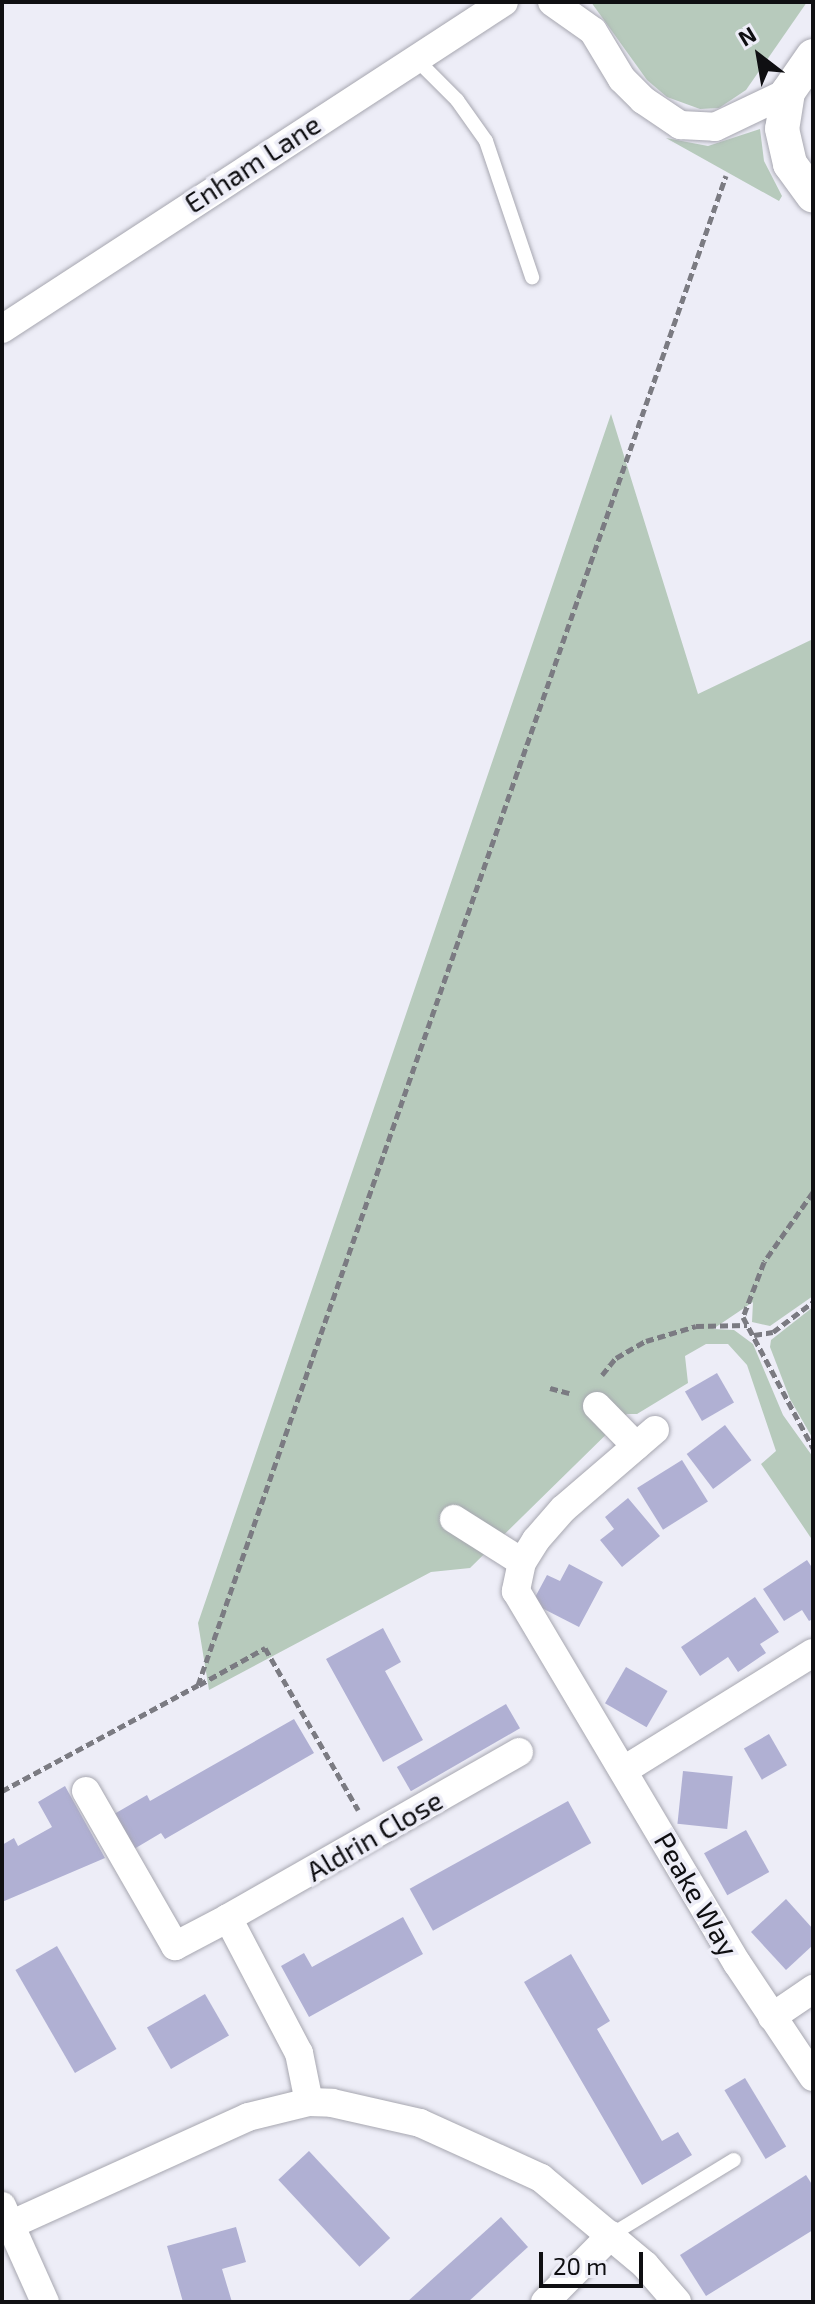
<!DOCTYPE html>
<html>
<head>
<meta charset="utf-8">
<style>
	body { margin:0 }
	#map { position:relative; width:815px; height:2304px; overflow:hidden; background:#ededf7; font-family:"Exo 2",sans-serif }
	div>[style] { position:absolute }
	.green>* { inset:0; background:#b7cabc }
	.building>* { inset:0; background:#b0b0d3; transform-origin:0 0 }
	.path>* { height:5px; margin-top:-2.5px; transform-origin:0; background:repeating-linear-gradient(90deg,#7b7b82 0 8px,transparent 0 12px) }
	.roads { filter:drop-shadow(0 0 2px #a7a7b0) drop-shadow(0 0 2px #a7a7b0) }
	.service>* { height:14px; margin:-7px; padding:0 7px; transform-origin:7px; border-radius:7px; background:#fff }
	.minor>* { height:28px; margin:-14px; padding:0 14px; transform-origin:14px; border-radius:14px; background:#fff }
	.tertiary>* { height:34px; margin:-17px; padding:0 17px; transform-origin:17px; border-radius:17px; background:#fff }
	span { translate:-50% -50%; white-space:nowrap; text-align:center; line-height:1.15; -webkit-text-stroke:7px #ededf7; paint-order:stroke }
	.street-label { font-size:28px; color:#0f0f12 }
	.frame { position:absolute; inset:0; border:4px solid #0f0f12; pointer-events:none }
	.north { position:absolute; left:719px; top:16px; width:80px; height:80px; -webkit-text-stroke:6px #ededf7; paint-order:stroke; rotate:329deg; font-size:22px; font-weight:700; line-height:32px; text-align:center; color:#0f0f12 }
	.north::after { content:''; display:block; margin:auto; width:28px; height:36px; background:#0f0f12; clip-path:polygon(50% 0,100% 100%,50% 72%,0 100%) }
	.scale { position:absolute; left:539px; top:2252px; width:104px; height:36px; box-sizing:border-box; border:4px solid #0f0f12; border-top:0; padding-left:10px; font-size:24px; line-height:28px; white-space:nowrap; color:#0f0f12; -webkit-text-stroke:6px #ededf7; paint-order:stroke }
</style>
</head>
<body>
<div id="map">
	<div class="green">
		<i style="clip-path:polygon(591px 2px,807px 2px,746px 90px,719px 108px,700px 109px,667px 97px,647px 80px)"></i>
		<i style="clip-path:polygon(760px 129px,764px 161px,782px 196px,779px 201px,666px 138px,708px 146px)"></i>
		<i style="clip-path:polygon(611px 414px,698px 694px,813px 639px,813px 1296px,770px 1326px,752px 1322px,753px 1302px,713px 1329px,734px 1330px,753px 1344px,783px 1415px,813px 1457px,813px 1541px,761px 1464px,776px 1451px,747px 1365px,728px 1344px,706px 1344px,685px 1356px,688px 1383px,637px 1414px,627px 1414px,470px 1568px,431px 1572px,209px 1690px,198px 1623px)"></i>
		<i style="clip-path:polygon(813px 1307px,813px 1439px,790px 1399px,770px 1347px,771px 1340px)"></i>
	</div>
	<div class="building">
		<i style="left:717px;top:1373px;width:34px;height:37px;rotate:60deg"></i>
		<i style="left:725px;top:1425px;width:44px;height:48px;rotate:53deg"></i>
		<i style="left:682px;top:1460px;width:49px;height:53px;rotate:58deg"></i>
		<i style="clip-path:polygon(628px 1498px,660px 1536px,622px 1567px,600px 1540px,614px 1529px,605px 1517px)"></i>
		<i style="clip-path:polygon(807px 1560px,813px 1569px,813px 1619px,809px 1621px,802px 1610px,784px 1621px,763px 1589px)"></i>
		<i style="clip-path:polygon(569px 1564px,603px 1582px,579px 1627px,532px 1603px,547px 1575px,560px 1581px)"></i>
		<i style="clip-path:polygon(755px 1597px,779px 1632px,760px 1644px,766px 1653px,738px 1672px,728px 1657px,700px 1676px,681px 1647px)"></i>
		<i style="clip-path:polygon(383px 1628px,401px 1662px,385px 1671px,423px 1740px,383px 1762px,326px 1659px)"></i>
		<i style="left:626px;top:1667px;width:48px;height:42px;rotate:30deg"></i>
		<i style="left:506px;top:1704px;width:28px;height:126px;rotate:60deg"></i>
		<i style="clip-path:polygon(294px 1719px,314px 1753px,165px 1839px,161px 1833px,129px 1852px,109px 1817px,147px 1795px,150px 1801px)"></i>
		<i style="left:769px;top:1734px;width:36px;height:29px;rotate:60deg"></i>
		<i style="left:683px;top:1771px;width:50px;height:53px;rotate:6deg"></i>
		<i style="clip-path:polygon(65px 1786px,105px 1858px,2px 1902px,2px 1845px,14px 1838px,18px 1846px,52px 1827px,38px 1802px)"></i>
		<i style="left:568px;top:1801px;width:48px;height:181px;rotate:61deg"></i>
		<i style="left:746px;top:1830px;width:48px;height:48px;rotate:61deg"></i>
		<i style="clip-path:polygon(786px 1899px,813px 1929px,813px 1945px,786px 1970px,751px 1932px)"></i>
		<i style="clip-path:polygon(403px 1917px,423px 1954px,309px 2017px,281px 1966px,304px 1953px,312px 1967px)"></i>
		<i style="left:57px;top:1946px;width:119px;height:48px;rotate:60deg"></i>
		<i style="clip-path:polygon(571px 1954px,610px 2021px,597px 2029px,662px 2141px,678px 2132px,692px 2155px,642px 2185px,524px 1982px)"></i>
		<i style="left:205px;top:1994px;width:48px;height:67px;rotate:60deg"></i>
		<i style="left:745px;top:2078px;width:80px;height:24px;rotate:59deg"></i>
		<i style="left:309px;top:2151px;width:119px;height:42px;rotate:47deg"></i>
		<i style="clip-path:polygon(806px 2175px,813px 2186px,813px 2230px,706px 2296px,680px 2255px)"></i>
		<i style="clip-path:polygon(501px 2217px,528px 2247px,468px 2302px,407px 2302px)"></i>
		<i style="clip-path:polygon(236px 2227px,246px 2262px,222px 2269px,232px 2302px,183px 2302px,167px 2246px)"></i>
	</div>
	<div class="path">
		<i style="left:813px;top:1192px;width:85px;rotate:125deg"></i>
		<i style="left:764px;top:1262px;width:59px;rotate:110.9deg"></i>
		<i style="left:743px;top:1317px;width:149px;rotate:61.9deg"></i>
		<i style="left:754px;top:1335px;width:19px;rotate:-9deg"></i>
		<i style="left:773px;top:1332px;width:50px;rotate:-36.9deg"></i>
		<i style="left:602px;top:1375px;width:22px;rotate:-51deg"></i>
		<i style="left:616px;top:1358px;width:34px;rotate:-30deg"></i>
		<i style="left:646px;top:1341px;width:52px;rotate:-16.7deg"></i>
		<i style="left:696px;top:1326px;width:51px;rotate:-1.1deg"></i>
		<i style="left:550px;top:1388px;width:20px;rotate:15deg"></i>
		<i style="left:199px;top:1685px;width:76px;rotate:-29.3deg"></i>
		<i style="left:265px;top:1648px;width:187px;rotate:60.1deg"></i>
		<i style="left:2px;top:1791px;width:223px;rotate:-28.4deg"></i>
		<i style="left:198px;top:1685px;width:1599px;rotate:-70.72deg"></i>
	</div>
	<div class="roads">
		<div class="service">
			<i style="left:414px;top:57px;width:61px;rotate:45deg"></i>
			<i style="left:457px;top:100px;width:50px;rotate:54.7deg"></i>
			<i style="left:486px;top:141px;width:144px;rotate:71.3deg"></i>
			<i style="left:611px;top:2235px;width:144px;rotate:-31.4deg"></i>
		</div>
		<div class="minor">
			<i style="left:552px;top:2px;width:50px;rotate:35.3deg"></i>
			<i style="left:593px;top:31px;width:56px;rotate:58.9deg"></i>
			<i style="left:622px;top:79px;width:30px;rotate:45deg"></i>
			<i style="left:643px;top:100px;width:45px;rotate:34deg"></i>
			<i style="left:680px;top:125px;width:35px;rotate:3deg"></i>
			<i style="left:715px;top:127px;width:81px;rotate:-25.6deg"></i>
			<i style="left:2px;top:329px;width:599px;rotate:-33.08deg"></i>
			<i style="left:597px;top:1406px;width:56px;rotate:45.7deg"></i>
			<i style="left:655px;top:1430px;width:121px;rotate:139.3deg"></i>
			<i style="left:563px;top:1509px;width:41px;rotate:131.1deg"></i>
			<i style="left:536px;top:1540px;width:26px;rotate:122deg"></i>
			<i style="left:522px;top:1562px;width:30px;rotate:102deg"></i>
			<i style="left:516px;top:1591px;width:433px;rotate:59.3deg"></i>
			<i style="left:737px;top:1963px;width:137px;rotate:56.3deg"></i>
			<i style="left:454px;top:1519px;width:80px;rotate:32.3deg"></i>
			<i style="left:624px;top:1770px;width:222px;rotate:-31.8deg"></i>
			<i style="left:86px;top:1791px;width:179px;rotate:60.1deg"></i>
			<i style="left:175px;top:1946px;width:60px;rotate:-27.8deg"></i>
			<i style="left:228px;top:1918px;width:153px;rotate:62.3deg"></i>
			<i style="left:299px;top:2053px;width:50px;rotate:78.5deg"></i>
			<i style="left:228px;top:1918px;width:335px;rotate:-29.7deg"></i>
			<i style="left:772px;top:2017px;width:50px;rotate:-34.3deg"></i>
			<i style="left:2px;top:2206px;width:105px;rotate:65.9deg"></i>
			<i style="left:10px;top:2225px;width:261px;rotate:-24.4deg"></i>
			<i style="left:248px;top:2117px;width:63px;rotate:-13.8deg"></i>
			<i style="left:309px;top:2102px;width:23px;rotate:2deg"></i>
			<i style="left:332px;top:2103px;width:90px;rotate:12.8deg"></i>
			<i style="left:420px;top:2123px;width:133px;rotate:24.4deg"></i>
			<i style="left:541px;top:2178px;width:136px;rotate:39.9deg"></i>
			<i style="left:645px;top:2265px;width:49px;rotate:49.1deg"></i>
			<i style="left:545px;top:2302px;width:94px;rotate:-45.4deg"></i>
		</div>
		<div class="tertiary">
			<i style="left:813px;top:56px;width:44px;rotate:124.8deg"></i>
			<i style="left:788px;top:92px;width:37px;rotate:99deg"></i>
			<i style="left:782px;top:129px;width:36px;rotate:77deg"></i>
			<i style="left:790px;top:164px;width:39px;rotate:54deg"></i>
		</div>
	</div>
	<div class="street-label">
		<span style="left:252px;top:163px;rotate:-33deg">Enham Lane</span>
		<span style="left:374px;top:1835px;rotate:-30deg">Aldrin Close</span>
		<span style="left:697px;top:1894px;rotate:60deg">Peake Way</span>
	</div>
	<div class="frame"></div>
	<div class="north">N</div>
	<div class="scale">20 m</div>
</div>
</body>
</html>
